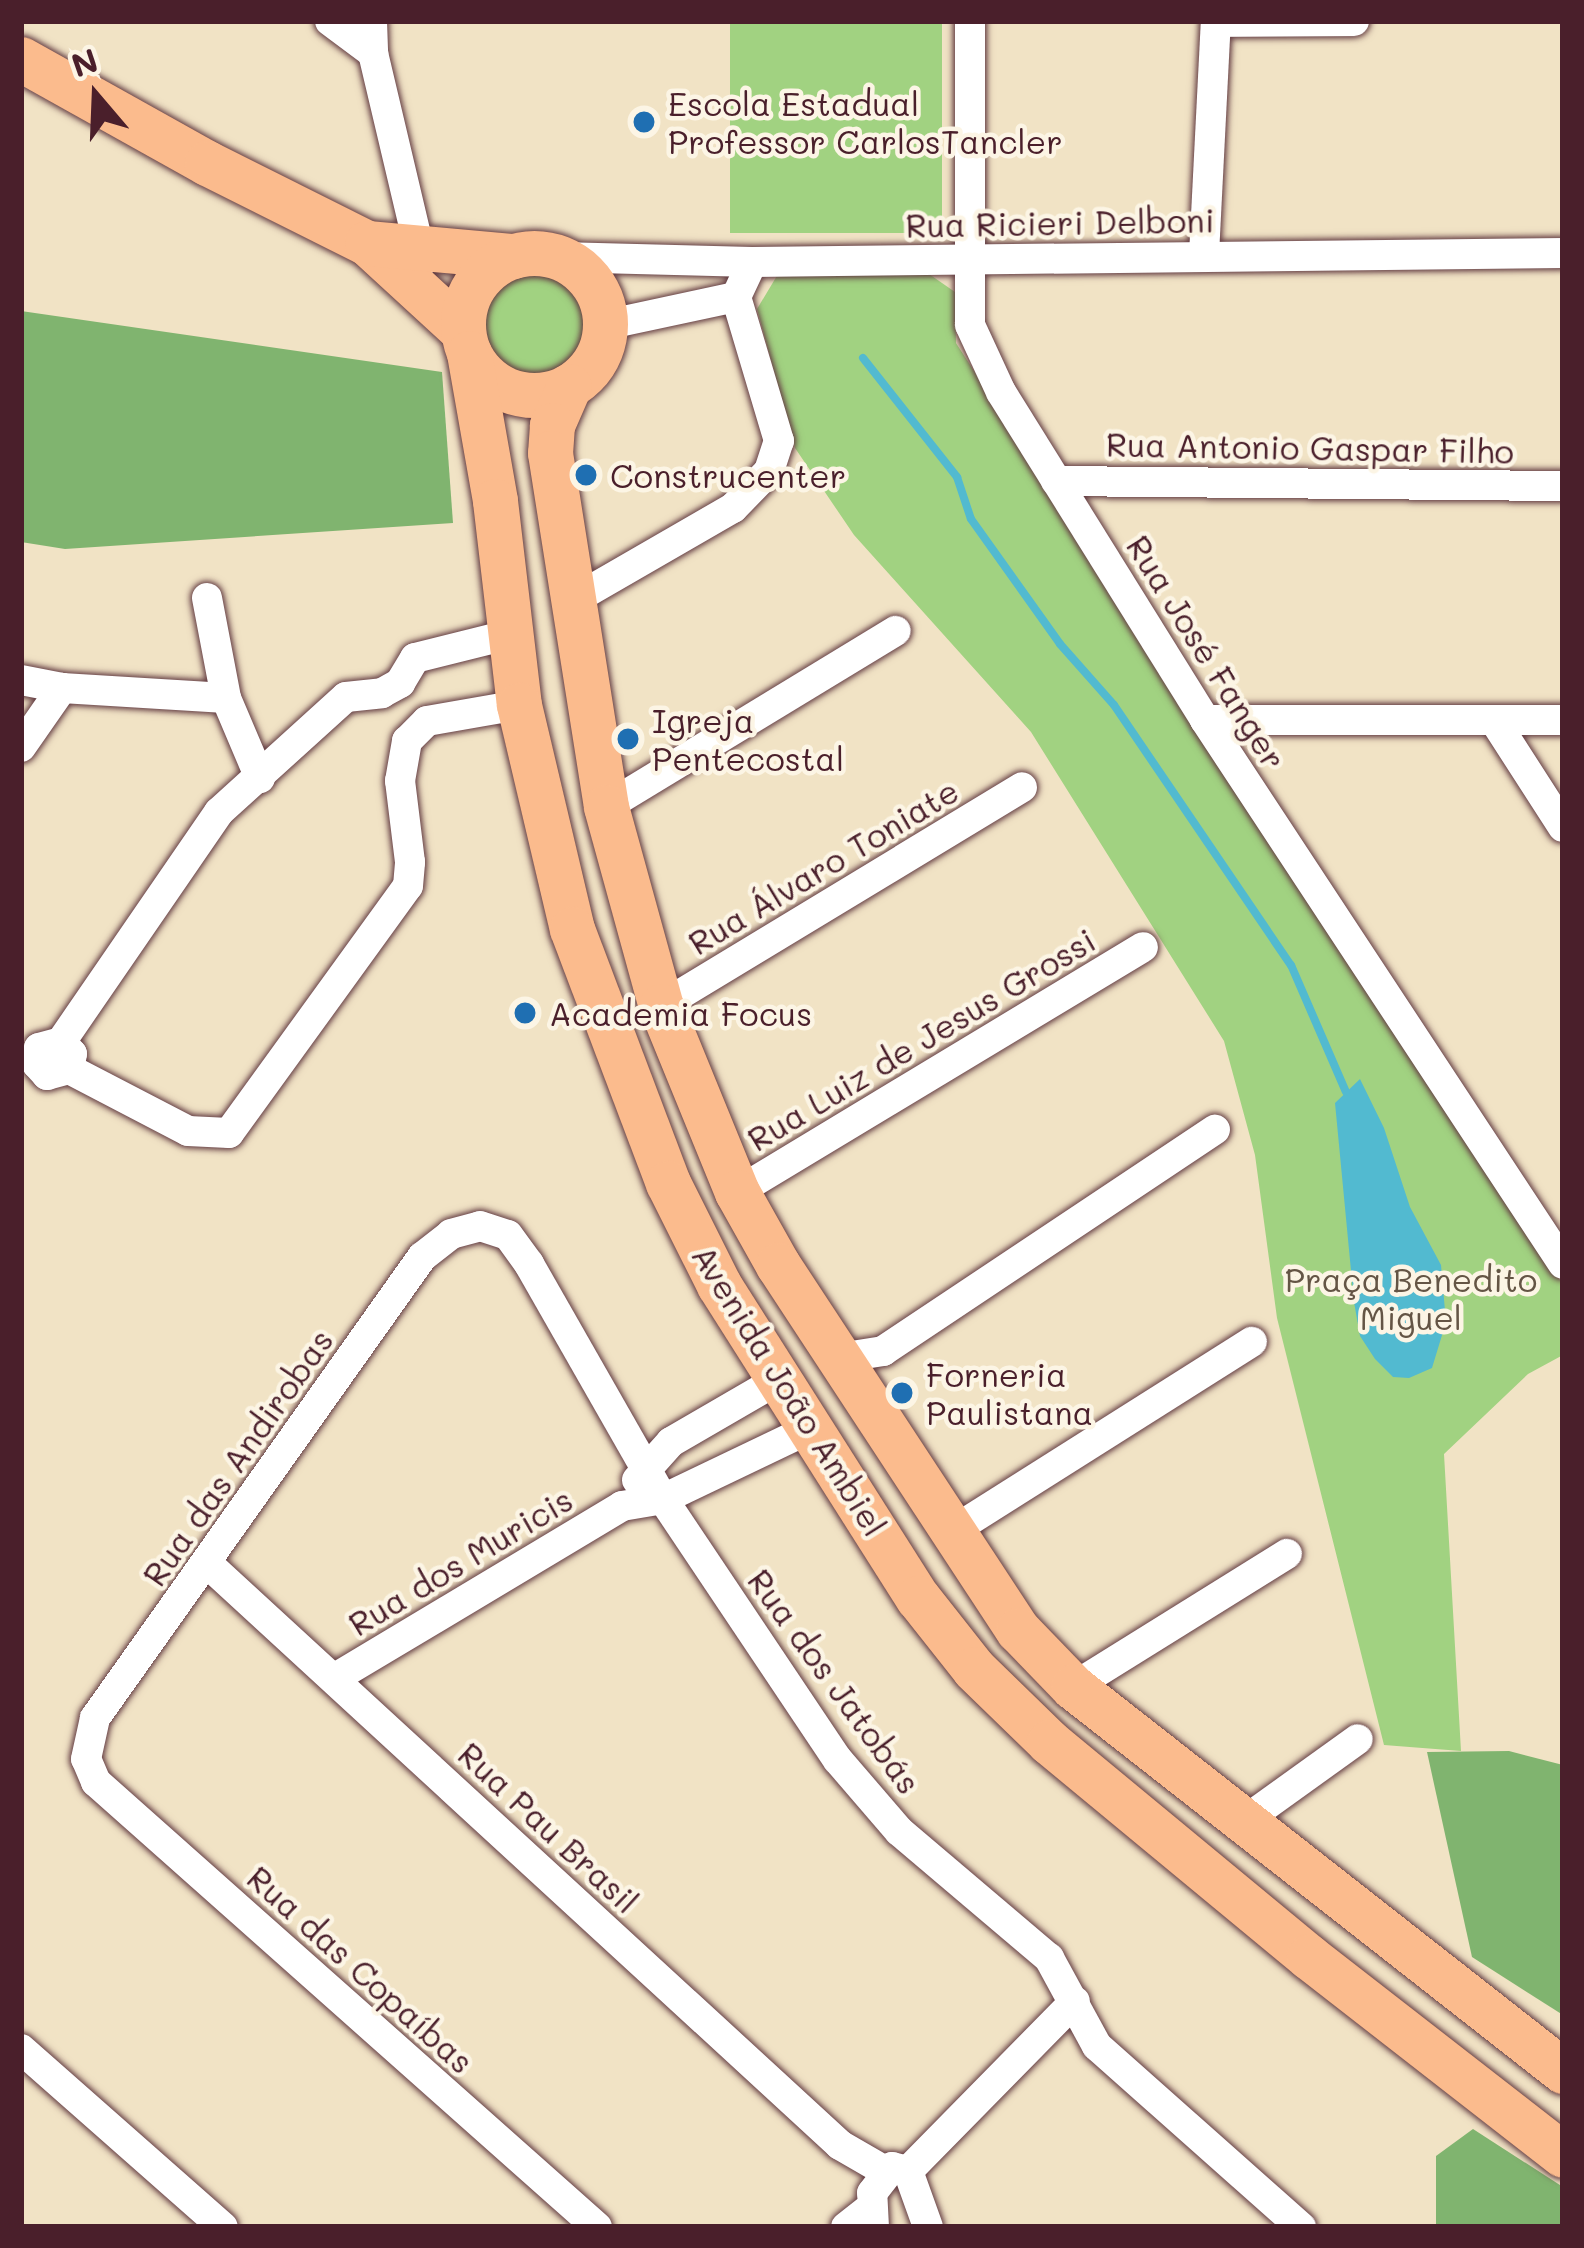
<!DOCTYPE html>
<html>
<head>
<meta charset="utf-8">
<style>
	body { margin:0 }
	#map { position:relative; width:1584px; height:2248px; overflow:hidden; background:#f1e3c5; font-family:Mali,sans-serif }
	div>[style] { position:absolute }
	.green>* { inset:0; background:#a1d281; transform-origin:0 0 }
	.round { border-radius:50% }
	.forest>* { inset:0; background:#80b46f }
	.water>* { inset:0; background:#52bad0 }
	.stream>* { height:8px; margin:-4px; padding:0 4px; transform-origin:4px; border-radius:4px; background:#52bad0 }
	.roads { filter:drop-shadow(0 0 3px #633c42) drop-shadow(0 0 3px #633c42) }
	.street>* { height:30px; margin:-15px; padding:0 15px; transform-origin:15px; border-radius:15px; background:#fff }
	.primary>* { height:45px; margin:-22.5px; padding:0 22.5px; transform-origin:22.5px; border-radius:22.5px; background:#fbbb8d }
	.primary>.ring { margin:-22.5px; padding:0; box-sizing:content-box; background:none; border:45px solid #fbbb8d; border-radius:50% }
	.dots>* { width:33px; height:33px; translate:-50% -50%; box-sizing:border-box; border:6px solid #fcf5e5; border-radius:50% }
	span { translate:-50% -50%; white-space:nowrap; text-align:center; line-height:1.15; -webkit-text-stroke:9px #fcf5e5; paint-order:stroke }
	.poi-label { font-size:33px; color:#4a1f2b }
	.left { translate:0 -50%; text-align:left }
	.street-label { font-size:33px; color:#4a1f2b }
	.park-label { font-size:33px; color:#645545 }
	.frame { position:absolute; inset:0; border:24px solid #4a1f2b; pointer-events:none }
	.north { position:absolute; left:36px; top:36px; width:120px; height:120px; -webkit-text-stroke:9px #fcf5e5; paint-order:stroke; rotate:341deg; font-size:33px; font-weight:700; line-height:48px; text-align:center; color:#4a1f2b }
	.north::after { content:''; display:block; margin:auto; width:42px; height:54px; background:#4a1f2b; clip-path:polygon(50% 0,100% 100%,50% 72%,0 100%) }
</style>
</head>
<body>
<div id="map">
	<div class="green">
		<i style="left:730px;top:21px;width:212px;height:212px"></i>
		<i class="round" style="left:481px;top:266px;width:112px;height:112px"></i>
		<i style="clip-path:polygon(778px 274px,929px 274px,955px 292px,956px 343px,1563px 1285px,1563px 1355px,1528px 1374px,1444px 1454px,1461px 1751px,1384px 1745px,1277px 1318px,1255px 1155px,1224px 1041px,1031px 732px,854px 535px,795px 448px,757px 309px)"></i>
	</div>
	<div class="forest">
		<i style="clip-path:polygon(21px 311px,442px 372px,453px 523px,65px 549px,21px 542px)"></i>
		<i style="clip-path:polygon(1509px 1751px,1563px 1765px,1563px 2015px,1472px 1957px,1427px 1752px)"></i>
		<i style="clip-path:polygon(1473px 2129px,1563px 2187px,1563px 2227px,1436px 2227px,1436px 2156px)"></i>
	</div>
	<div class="water">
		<i style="clip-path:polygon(1360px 1079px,1384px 1128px,1410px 1207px,1441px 1265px,1446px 1322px,1432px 1368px,1409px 1378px,1393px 1377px,1375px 1359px,1360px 1336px,1354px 1302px,1335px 1103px)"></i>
	</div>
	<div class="stream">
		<i style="left:863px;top:358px;width:152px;rotate:51.7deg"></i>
		<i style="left:957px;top:477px;width:44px;rotate:71.6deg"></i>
		<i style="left:971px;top:519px;width:153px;rotate:54.5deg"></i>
		<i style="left:1060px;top:644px;width:81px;rotate:48.5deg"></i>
		<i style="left:1114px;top:705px;width:315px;rotate:55.8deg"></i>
		<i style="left:1291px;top:965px;width:138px;rotate:66.6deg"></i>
	</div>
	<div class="roads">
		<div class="street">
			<i style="left:330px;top:21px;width:54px;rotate:36.7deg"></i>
			<i style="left:372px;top:21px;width:32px;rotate:88deg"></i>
			<i style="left:373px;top:53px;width:214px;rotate:76.7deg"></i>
			<i style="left:970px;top:21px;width:304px;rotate:90deg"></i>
			<i style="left:970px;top:325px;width:74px;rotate:65.2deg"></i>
			<i style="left:1001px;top:392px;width:386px;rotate:58.1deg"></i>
			<i style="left:1205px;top:720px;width:651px;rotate:56.65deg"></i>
			<i style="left:1216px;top:22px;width:138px;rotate:-0.4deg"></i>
			<i style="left:1204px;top:255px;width:234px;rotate:-87.1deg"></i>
			<i style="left:559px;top:257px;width:193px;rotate:1.5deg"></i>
			<i style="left:752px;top:262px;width:811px;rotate:-0.64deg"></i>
			<i style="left:605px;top:325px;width:134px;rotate:-12.1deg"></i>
			<i style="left:1056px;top:481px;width:507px;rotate:0.57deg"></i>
			<i style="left:207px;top:598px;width:102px;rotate:79.2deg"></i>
			<i style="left:226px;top:698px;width:87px;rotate:67deg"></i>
			<i style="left:570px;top:602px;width:188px;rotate:-30deg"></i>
			<i style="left:733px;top:508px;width:52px;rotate:-45.8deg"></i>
			<i style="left:769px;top:471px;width:32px;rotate:-72deg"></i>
			<i style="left:779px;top:441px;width:150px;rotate:-106.6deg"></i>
			<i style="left:736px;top:297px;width:38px;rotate:-65deg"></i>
			<i style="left:21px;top:680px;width:42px;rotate:11deg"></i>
			<i style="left:62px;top:688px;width:164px;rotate:3.5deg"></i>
			<i style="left:1205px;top:720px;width:358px"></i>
			<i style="left:1494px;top:720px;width:127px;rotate:57.2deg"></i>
			<i style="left:21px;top:747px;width:72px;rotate:-55.2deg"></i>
			<i style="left:606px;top:807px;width:339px;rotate:-31.3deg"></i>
			<i style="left:661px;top:1006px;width:422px;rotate:-31.2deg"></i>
			<i style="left:61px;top:1042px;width:16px;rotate:47deg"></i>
			<i style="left:72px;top:1054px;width:15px;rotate:101deg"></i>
			<i style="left:69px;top:1069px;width:23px;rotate:165deg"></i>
			<i style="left:47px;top:1075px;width:15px;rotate:-132deg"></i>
			<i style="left:37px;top:1064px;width:16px;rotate:-83deg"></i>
			<i style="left:39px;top:1048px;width:23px;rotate:-15deg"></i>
			<i style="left:61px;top:1042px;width:279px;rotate:-55.5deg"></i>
			<i style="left:219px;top:812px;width:171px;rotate:-42.2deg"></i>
			<i style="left:346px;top:697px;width:36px;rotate:-6deg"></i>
			<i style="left:382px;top:693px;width:21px;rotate:-29deg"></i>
			<i style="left:400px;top:683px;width:29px;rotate:-59deg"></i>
			<i style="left:415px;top:658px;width:95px;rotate:-14deg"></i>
			<i style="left:69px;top:1069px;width:134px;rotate:27.5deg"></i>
			<i style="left:188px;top:1131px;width:41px;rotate:2.8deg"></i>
			<i style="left:229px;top:1133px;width:305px;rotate:-54.1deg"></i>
			<i style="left:408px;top:886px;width:24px;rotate:-85deg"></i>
			<i style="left:410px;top:862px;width:82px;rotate:-97deg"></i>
			<i style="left:400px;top:781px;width:41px;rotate:-80.1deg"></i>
			<i style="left:407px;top:741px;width:28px;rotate:-45deg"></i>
			<i style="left:427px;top:721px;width:93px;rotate:-9.9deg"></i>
			<i style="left:737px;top:1192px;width:474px;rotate:-31.1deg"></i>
			<i style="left:839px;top:1358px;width:45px;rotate:-9deg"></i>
			<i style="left:883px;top:1351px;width:399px;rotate:-33.7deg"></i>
			<i style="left:637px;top:1480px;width:51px;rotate:-48.2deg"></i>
			<i style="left:671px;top:1442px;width:124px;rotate:-30.1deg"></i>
			<i style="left:951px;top:1532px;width:356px;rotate:-32.3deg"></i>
			<i style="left:208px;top:1564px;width:858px;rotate:42.59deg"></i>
			<i style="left:840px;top:2145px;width:52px;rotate:30deg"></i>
			<i style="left:335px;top:1678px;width:335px;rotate:-30.9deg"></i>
			<i style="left:622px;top:1506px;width:42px;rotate:-9.7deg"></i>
			<i style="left:663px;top:1499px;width:164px;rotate:-25.6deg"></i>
			<i style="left:1073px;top:1687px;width:252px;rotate:-31.9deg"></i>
			<i style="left:1244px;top:1821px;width:140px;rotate:-35.7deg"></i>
			<i style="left:21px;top:2049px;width:269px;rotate:41.4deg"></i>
			<i style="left:908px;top:2171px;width:238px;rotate:-45.5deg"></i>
			<i style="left:597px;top:2227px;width:670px;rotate:-138.39deg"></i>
			<i style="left:96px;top:1782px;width:25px;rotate:-113deg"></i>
			<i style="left:86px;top:1759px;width:42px;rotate:-77.6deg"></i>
			<i style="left:95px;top:1718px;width:565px;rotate:-54.65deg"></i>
			<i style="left:422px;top:1257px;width:37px;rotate:-38deg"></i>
			<i style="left:451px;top:1234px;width:30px;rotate:-15deg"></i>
			<i style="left:480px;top:1226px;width:29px;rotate:18deg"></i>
			<i style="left:508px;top:1235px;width:36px;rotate:54deg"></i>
			<i style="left:529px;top:1264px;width:271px;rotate:60.3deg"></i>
			<i style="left:663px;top:1499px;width:314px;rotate:56.2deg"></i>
			<i style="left:838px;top:1760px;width:94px;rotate:49.3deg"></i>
			<i style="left:899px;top:1831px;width:197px;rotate:40.3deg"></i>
			<i style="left:1049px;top:1958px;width:100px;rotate:61.4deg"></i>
			<i style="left:1097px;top:2046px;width:273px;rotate:41.6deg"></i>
			<i style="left:846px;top:2227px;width:31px;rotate:-38deg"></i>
			<i style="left:874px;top:2227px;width:34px;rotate:-93deg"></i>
			<i style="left:872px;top:2193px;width:33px;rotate:-52deg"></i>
			<i style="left:892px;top:2167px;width:16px;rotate:14deg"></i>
			<i style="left:908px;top:2171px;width:59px;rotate:70.3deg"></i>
		</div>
		<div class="primary">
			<i style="left:21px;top:59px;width:213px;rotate:29.2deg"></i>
			<i style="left:207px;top:163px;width:179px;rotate:26.6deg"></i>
			<i style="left:367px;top:243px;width:130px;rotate:42.5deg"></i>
			<i style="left:367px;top:243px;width:147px;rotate:5.1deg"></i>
			<i class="ring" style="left:463px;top:253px;width:97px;height:97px"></i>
			<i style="left:469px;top:353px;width:150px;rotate:80deg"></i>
			<i style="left:495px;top:501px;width:205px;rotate:83.3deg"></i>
			<i style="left:519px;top:705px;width:230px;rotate:76.7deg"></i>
			<i style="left:572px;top:929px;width:272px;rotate:69.3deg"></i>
			<i style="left:668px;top:1183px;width:114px;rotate:63.4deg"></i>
			<i style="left:719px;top:1285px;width:371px;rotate:57.6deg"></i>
			<i style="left:918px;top:1598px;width:90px;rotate:51.7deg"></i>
			<i style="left:974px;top:1669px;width:105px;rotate:44.2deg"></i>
			<i style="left:1049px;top:1742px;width:337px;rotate:39.6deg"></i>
			<i style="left:1309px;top:1957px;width:322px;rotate:37.9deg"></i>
			<i style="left:569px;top:386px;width:43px;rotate:113.6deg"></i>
			<i style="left:552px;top:425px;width:28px;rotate:94deg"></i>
			<i style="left:550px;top:453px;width:358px;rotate:81deg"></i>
			<i style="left:606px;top:807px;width:206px;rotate:74.6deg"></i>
			<i style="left:661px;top:1006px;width:201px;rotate:67.8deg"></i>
			<i style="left:737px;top:1192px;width:84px;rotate:60.7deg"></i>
			<i style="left:778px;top:1265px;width:437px;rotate:56.7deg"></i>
			<i style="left:1018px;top:1630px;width:79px;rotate:46deg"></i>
			<i style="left:1073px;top:1687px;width:623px;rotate:38.08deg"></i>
		</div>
	</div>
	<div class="dots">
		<i style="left:644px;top:122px;background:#1f6fb2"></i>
		<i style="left:586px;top:475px;background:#1f6fb2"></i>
		<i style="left:628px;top:739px;background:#1f6fb2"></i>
		<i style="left:525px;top:1013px;background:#1f6fb2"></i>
		<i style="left:902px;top:1393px;background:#1f6fb2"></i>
	</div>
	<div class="poi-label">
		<span class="left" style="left:668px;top:122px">Escola Estadual<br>Professor CarlosTancler</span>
		<span class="left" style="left:610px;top:475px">Construcenter</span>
		<span class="left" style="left:652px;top:739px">Igreja<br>Pentecostal</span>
		<span class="left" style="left:549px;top:1013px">Academia Focus</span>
		<span class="left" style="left:926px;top:1393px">Forneria<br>Paulistana</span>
	</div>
	<div class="street-label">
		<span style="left:1060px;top:222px;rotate:-1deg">Rua Ricieri Delboni</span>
		<span style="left:1310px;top:447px;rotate:1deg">Rua Antonio Gaspar Filho</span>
		<span style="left:1207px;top:652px;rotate:58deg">Rua José Fanger</span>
		<span style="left:823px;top:866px;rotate:-31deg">Rua Álvaro Toniate</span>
		<span style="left:921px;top:1039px;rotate:-31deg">Rua Luiz de Jesus Grossi</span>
		<span style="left:790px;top:1390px;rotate:58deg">Avenida João Ambiel</span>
		<span style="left:237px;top:1457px;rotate:-55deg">Rua das Andirobas</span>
		<span style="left:460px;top:1561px;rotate:-31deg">Rua dos Muricis</span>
		<span style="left:835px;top:1681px;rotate:54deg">Rua dos Jatobás</span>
		<span style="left:549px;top:1827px;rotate:43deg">Rua Pau Brasil</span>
		<span style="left:361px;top:1969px;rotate:42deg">Rua das Copaíbas</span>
	</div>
	<div class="park-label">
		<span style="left:1411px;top:1298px">Praça Benedito<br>Miguel</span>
	</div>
	<div class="frame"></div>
	<div class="north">N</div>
</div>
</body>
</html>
